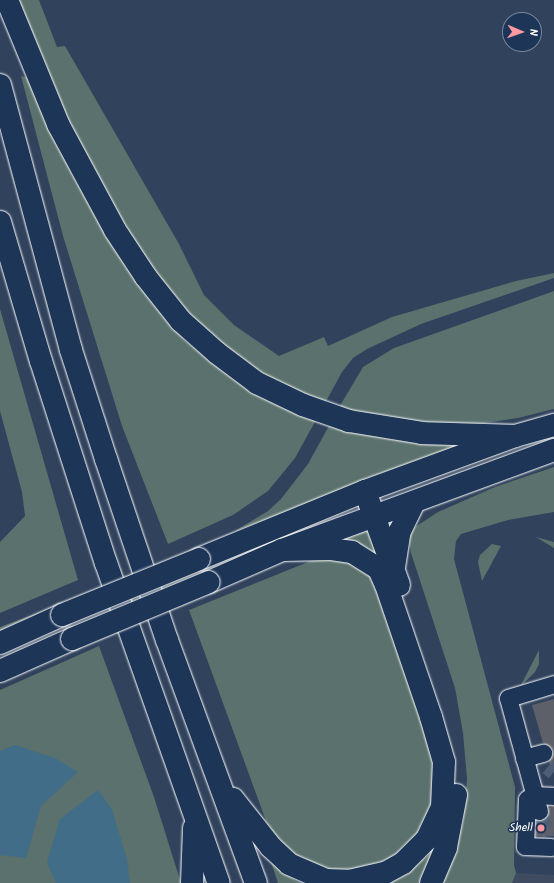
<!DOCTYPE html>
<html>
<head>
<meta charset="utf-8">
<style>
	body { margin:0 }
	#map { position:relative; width:554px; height:883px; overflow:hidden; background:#30425c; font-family:Kalam,sans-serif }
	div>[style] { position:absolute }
	.built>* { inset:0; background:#3e4b60 }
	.green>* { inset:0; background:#5a716d }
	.water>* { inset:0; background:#426d88 }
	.building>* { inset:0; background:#5d6068 }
	.minor-tunnel>* { height:17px; margin-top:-8.5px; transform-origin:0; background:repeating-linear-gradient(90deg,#4f5e74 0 17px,transparent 0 25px) }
	.roads { filter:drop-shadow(0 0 1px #fff) drop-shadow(0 0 1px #fff) }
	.minor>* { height:17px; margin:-8.5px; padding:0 8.5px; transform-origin:8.5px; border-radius:8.5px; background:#1d3557 }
	.major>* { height:22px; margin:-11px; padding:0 11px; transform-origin:11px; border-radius:11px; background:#1d3557 }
	.highway>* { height:22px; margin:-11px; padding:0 11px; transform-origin:11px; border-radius:11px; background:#1d3557 }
	.bridges { filter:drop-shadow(0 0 1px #fff) drop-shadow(0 0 1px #fff) }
	.major-bridge>* { height:22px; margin:-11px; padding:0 11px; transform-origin:11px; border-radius:11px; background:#1d3557 }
	.dots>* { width:11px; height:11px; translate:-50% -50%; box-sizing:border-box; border:2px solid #1d3557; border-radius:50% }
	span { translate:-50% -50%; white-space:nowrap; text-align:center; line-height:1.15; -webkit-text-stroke:3px #1d3557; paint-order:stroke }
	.poi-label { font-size:12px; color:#fff }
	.right { translate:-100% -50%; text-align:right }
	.north { position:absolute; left:502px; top:12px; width:40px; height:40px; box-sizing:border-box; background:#1d3557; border:1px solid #77869a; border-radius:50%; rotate:92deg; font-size:11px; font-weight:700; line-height:16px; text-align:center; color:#fff }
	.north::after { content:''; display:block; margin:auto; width:14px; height:18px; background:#ff9aa2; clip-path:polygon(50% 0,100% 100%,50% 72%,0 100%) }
</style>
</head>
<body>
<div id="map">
	<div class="built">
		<i style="clip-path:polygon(516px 873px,554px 875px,554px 883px,512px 883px)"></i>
	</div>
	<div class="green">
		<i style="clip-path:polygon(16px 0,39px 0,57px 47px,65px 46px,179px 244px,204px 295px,234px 325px,279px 356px,324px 337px,328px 346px,392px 317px,516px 281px,554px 273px,554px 278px,421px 324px,367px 349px,353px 358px,342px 372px,324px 405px,259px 373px,197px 327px,147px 266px,70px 128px)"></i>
		<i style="clip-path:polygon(21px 76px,29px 78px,72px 175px,110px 241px,152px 302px,185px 341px,233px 379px,316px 420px,295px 458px,268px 491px,233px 515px,168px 544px,122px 426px,63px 236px)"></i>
		<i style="clip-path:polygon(554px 291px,554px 409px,518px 418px,479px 424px,424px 425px,338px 409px,363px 367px,394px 348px)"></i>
		<i style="clip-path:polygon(0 309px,78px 580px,0 613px,0 542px,25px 516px,22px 492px,0 411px)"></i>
		<i style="clip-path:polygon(330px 424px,389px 439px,432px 442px,483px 440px,235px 531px,268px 511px,281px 499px,308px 464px)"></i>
		<i style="clip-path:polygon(554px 467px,554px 512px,508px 520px,461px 534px,456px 541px,454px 559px,515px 787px,514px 865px,516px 873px,512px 883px,443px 883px,463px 823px,467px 779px,463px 733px,455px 688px,411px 553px,409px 538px,415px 527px,438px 512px,495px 487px)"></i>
		<i style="clip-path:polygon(367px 530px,371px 533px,382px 560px,339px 540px)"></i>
		<i style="clip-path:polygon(536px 537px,554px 542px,554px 548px)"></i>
		<i style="clip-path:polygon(492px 544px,501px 546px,482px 581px,478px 562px,480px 555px)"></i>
		<i style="clip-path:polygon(323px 556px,343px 557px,368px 572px,376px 583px,435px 757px,436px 790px,425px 828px,393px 859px,368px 871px,323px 871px,281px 847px,266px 821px,189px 610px)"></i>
		<i style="clip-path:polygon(56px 606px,0 634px,0 627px)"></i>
		<i style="clip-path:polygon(99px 646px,154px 797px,181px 883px,0 883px,0 690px)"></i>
		<i style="clip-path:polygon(539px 650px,539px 664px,535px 672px,520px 687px)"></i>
		<i style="clip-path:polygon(432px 852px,420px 883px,388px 883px,407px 874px)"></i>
		<i style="clip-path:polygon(271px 862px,296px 881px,302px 883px,278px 883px)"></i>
	</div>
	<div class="water">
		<i style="clip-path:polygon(15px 745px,55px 758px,78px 772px,41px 806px,26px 858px,0 855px,0 751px)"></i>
		<i style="clip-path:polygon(98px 790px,112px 810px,127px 859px,130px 883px,56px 883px,47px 862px,60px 819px)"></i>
	</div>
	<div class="building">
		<i style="clip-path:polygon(554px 699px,554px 769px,551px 769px,549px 761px,553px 750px,543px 743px,532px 705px)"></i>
		<i style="clip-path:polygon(554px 806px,554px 836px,535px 836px,536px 821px,546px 818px,549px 808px)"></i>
	</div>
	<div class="minor-tunnel">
		<i style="left:548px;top:766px;width:8px;rotate:40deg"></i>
		<i style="left:539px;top:811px;width:26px;rotate:72deg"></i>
	</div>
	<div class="roads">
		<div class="minor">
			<i style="left:524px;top:758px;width:20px;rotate:-15deg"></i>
			<i style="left:539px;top:811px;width:117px;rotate:-105.3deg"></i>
			<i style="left:508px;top:698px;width:48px;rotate:-16.9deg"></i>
			<i style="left:551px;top:847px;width:26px;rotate:-178deg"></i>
			<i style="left:525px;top:846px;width:47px;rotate:-87.6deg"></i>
			<i style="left:527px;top:799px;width:8px;rotate:-30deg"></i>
			<i style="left:534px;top:795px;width:20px;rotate:3deg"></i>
		</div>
		<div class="major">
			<i style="left:199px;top:559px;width:179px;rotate:-22.3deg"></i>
			<i style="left:365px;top:491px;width:160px;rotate:-20.1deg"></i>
			<i style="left:515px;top:436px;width:41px;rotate:-15.8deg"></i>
			<i style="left:209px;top:582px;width:80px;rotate:-23.7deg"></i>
			<i style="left:282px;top:550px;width:290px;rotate:-20.2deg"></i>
			<i style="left:0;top:643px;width:68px;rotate:-24.3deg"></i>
			<i style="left:0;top:671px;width:79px;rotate:-24deg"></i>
		</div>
		<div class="highway">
			<i style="left:7px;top:0;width:134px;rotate:67.6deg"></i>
			<i style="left:58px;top:124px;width:120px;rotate:61.7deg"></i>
			<i style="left:115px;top:230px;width:56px;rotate:56.6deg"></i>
			<i style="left:146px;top:277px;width:56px;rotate:51.5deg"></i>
			<i style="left:181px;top:321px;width:48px;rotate:41.6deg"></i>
			<i style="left:217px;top:353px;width:50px;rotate:36.9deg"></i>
			<i style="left:257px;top:383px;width:51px;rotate:25.6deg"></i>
			<i style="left:303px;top:405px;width:49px;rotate:19.2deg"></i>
			<i style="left:349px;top:421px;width:74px;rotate:9.3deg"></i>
			<i style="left:422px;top:433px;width:93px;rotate:1.8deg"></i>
			<i style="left:0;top:85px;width:274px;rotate:75deg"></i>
			<i style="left:71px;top:350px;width:114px;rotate:72.2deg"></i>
			<i style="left:106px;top:459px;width:191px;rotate:71.4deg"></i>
			<i style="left:167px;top:640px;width:259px;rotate:69.9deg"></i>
			<i style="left:0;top:222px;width:145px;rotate:73.6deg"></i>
			<i style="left:41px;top:361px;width:212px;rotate:72.2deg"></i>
			<i style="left:106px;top:563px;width:339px;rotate:70.6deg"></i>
			<i style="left:365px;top:491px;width:100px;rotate:70.1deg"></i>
			<i style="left:394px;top:567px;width:36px;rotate:-81deg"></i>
			<i style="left:400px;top:531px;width:32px;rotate:-64deg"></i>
			<i style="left:233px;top:799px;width:61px;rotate:51.6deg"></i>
			<i style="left:271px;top:847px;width:25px;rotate:43deg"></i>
			<i style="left:289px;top:864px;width:40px;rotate:23.4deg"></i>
			<i style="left:326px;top:880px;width:23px;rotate:2deg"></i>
			<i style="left:349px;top:881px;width:37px;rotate:-13deg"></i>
			<i style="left:385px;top:873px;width:21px;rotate:-29deg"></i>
			<i style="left:403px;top:863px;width:34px;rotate:-45deg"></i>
			<i style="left:427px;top:839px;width:35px;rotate:-65deg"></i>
			<i style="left:442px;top:807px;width:45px;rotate:-87.5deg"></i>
			<i style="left:444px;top:762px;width:47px;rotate:-106.1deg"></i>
			<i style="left:431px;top:717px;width:139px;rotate:-108.8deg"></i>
			<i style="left:386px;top:585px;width:17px;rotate:-114deg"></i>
			<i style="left:379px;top:569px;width:32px;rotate:-148deg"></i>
			<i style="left:352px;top:552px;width:21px;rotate:-172deg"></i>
			<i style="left:331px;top:549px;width:49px;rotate:178.8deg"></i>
			<i style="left:192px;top:883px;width:55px;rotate:-87.9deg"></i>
			<i style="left:431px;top:883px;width:39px;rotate:-67deg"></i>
			<i style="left:446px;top:847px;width:53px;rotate:-79.1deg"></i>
		</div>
	</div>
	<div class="bridges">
		<div class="major-bridge">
			<i style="left:62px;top:615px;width:148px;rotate:-22.2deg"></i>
			<i style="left:72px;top:639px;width:148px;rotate:-22.6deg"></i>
		</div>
	</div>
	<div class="dots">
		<i style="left:541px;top:828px;background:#ff9aa2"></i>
	</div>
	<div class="poi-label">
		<span class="right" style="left:533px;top:828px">Shell</span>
	</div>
	<div class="north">N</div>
</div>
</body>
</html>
